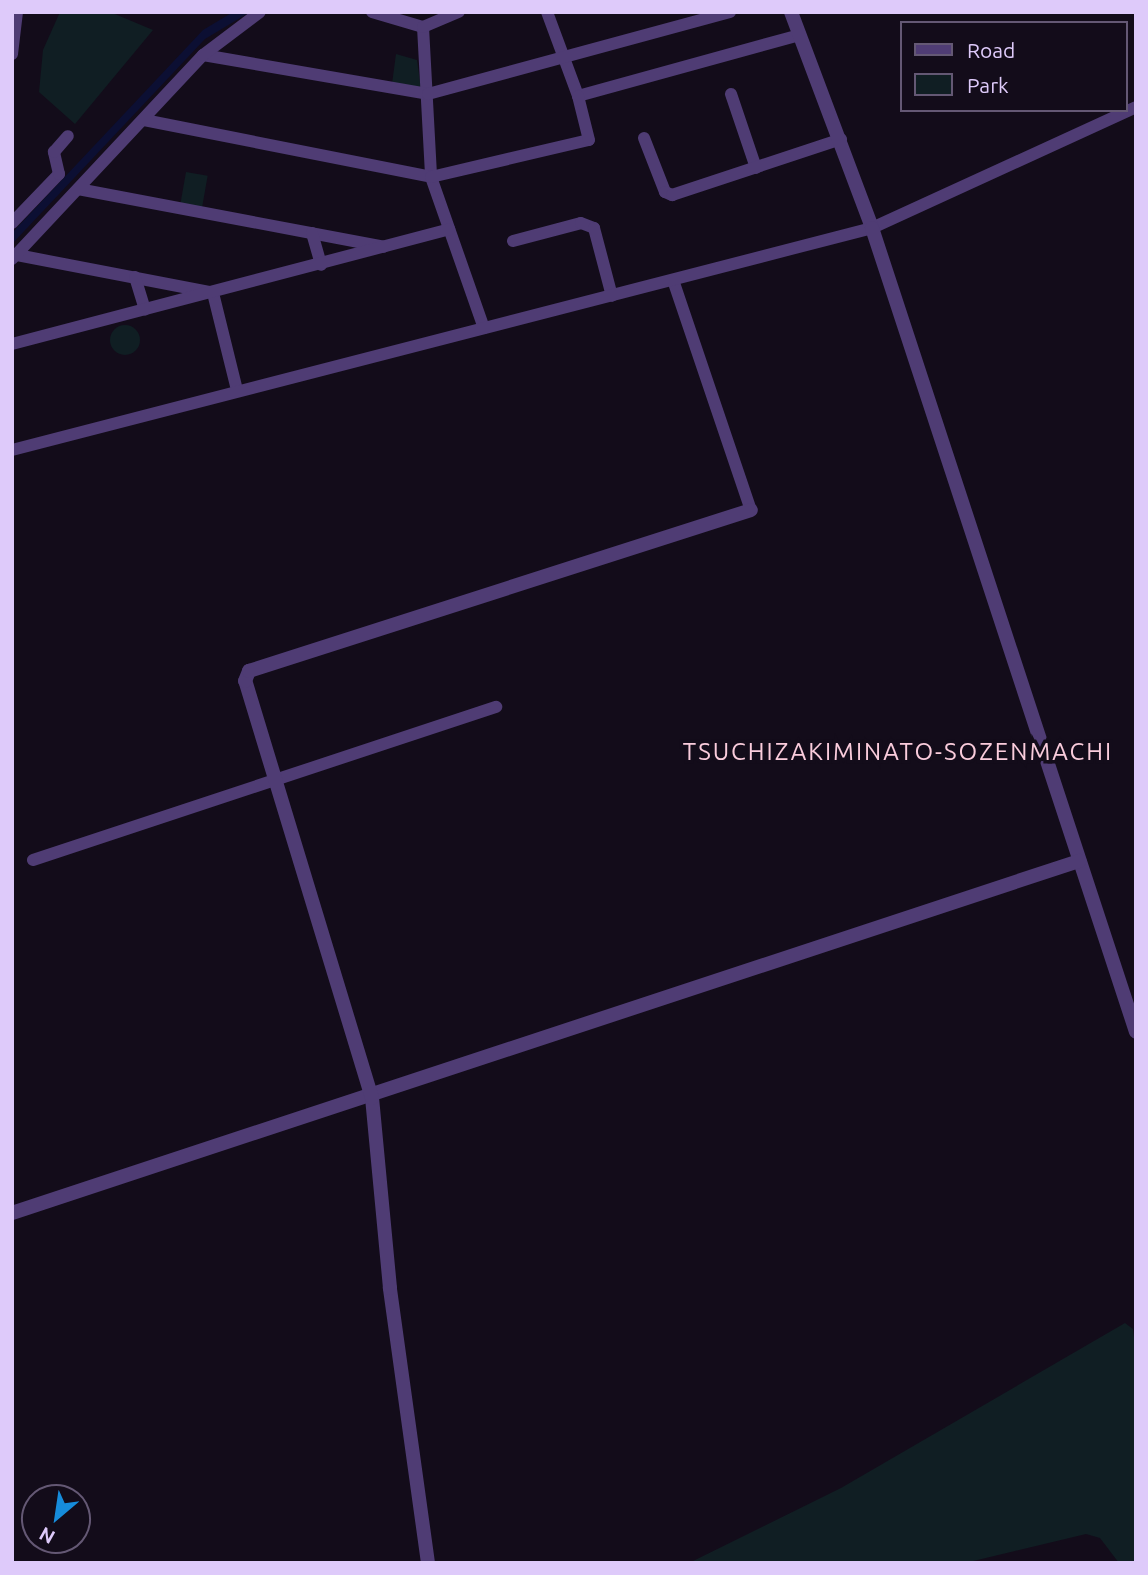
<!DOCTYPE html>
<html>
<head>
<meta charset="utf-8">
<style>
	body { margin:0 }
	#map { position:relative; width:1148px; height:1575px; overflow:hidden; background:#130c1a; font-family:Ubuntu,sans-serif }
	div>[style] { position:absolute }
	.green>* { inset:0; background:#101e23; transform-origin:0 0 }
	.round { border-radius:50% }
	.water>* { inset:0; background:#0c0f33 }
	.minor>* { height:12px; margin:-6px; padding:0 6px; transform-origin:6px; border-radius:6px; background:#4f3c74 }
	.tertiary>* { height:14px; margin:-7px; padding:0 7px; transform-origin:7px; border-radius:7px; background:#4f3c74 }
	span { translate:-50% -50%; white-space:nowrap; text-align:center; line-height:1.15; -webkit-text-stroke:7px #130c1a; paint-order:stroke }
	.quarter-label { font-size:24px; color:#faccdc; letter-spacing:2px }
	.frame { position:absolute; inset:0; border:14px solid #decafa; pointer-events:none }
	.legend { position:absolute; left:900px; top:21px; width:228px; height:91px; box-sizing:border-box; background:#130c1a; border:2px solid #645874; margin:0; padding:9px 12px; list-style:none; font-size:21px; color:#decafa }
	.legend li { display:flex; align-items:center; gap:14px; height:35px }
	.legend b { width:35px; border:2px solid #645874 }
	.north { position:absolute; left:21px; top:1484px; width:70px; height:70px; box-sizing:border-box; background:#130c1a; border:2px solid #645874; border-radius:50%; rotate:209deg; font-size:19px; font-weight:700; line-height:28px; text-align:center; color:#decafa }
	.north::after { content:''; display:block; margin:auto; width:24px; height:32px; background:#168cdb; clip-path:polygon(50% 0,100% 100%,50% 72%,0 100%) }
</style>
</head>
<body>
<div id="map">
	<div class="green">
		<i style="clip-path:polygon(60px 12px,110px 12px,153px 30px,75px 124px,39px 92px,43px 50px)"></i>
		<i style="clip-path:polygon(396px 54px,417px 60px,421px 89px,392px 84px)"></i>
		<i style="left:186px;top:172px;width:22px;height:32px;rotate:10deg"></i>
		<i class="round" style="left:110px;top:325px;width:30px;height:30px"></i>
		<i style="clip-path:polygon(1125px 1323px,1133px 1329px,1136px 1353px,1136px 1563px,1119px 1563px,1100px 1538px,1086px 1534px,965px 1563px,689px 1563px,841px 1488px)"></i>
	</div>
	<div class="water">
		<i style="clip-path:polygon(233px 12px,250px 12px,205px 39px,12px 244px,12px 233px,203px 30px)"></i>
	</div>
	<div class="minor">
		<i style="left:372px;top:12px;width:53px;rotate:16.4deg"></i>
		<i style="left:423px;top:27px;width:150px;rotate:86.9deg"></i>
		<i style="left:431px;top:177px;width:160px;rotate:70.7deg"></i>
		<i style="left:547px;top:12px;width:90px;rotate:69.7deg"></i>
		<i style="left:578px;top:96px;width:230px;rotate:-15.4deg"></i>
		<i style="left:423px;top:27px;width:39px;rotate:-23deg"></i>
		<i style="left:12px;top:54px;width:42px;rotate:-83.2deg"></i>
		<i style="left:203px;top:55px;width:228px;rotate:9.8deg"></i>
		<i style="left:428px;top:94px;width:313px;rotate:-15.2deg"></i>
		<i style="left:731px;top:94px;width:78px;rotate:71.3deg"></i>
		<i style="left:144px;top:120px;width:293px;rotate:11.2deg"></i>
		<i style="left:431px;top:177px;width:162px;rotate:-13.2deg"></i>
		<i style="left:589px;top:140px;width:45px;rotate:-104deg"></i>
		<i style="left:644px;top:138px;width:58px;rotate:68.7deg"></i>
		<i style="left:665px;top:192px;width:8px;rotate:23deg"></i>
		<i style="left:672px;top:195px;width:178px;rotate:-18.3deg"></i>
		<i style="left:78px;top:189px;width:311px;rotate:10.7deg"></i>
		<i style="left:12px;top:223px;width:68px;rotate:-46.2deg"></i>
		<i style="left:59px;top:174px;width:23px;rotate:-103deg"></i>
		<i style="left:54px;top:152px;width:21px;rotate:-49deg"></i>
		<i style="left:312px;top:233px;width:33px;rotate:74deg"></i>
		<i style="left:513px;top:241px;width:70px;rotate:-14.8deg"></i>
		<i style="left:581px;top:223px;width:14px;rotate:21deg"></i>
		<i style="left:594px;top:228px;width:70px;rotate:75.2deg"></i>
		<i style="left:17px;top:255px;width:197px;rotate:10.9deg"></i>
		<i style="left:12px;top:259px;width:279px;rotate:-46.9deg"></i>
		<i style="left:203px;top:55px;width:71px;rotate:-37deg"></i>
		<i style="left:135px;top:277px;width:34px;rotate:73deg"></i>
		<i style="left:673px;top:280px;width:243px;rotate:71.3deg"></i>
		<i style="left:213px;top:293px;width:100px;rotate:76.1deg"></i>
		<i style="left:12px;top:344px;width:452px;rotate:-14.7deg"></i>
		<i style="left:12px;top:450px;width:888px;rotate:-14.47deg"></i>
		<i style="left:872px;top:228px;width:290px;rotate:-24.6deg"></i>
		<i style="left:33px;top:860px;width:488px;rotate:-18.3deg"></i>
	</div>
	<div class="tertiary">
		<i style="left:791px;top:12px;width:231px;rotate:69.4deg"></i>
		<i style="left:872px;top:228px;width:846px;rotate:71.82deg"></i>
		<i style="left:12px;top:1213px;width:1124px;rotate:-18.26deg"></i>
		<i style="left:428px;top:1563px;width:278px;rotate:-97.9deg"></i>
		<i style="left:390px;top:1288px;width:191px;rotate:-95.4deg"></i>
		<i style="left:372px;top:1098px;width:436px;rotate:-106.9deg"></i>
		<i style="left:245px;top:681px;width:11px;rotate:-68deg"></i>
		<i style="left:249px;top:671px;width:527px;rotate:-17.78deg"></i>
	</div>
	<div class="quarter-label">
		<span style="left:898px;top:752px">TSUCHIZAKIMINATO-SOZENMACHI</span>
	</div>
	<div class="frame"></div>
	<ul class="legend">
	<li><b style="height:9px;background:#4f3c74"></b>Road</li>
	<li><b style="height:19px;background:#101e23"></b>Park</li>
	</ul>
	<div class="north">N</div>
</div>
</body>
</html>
